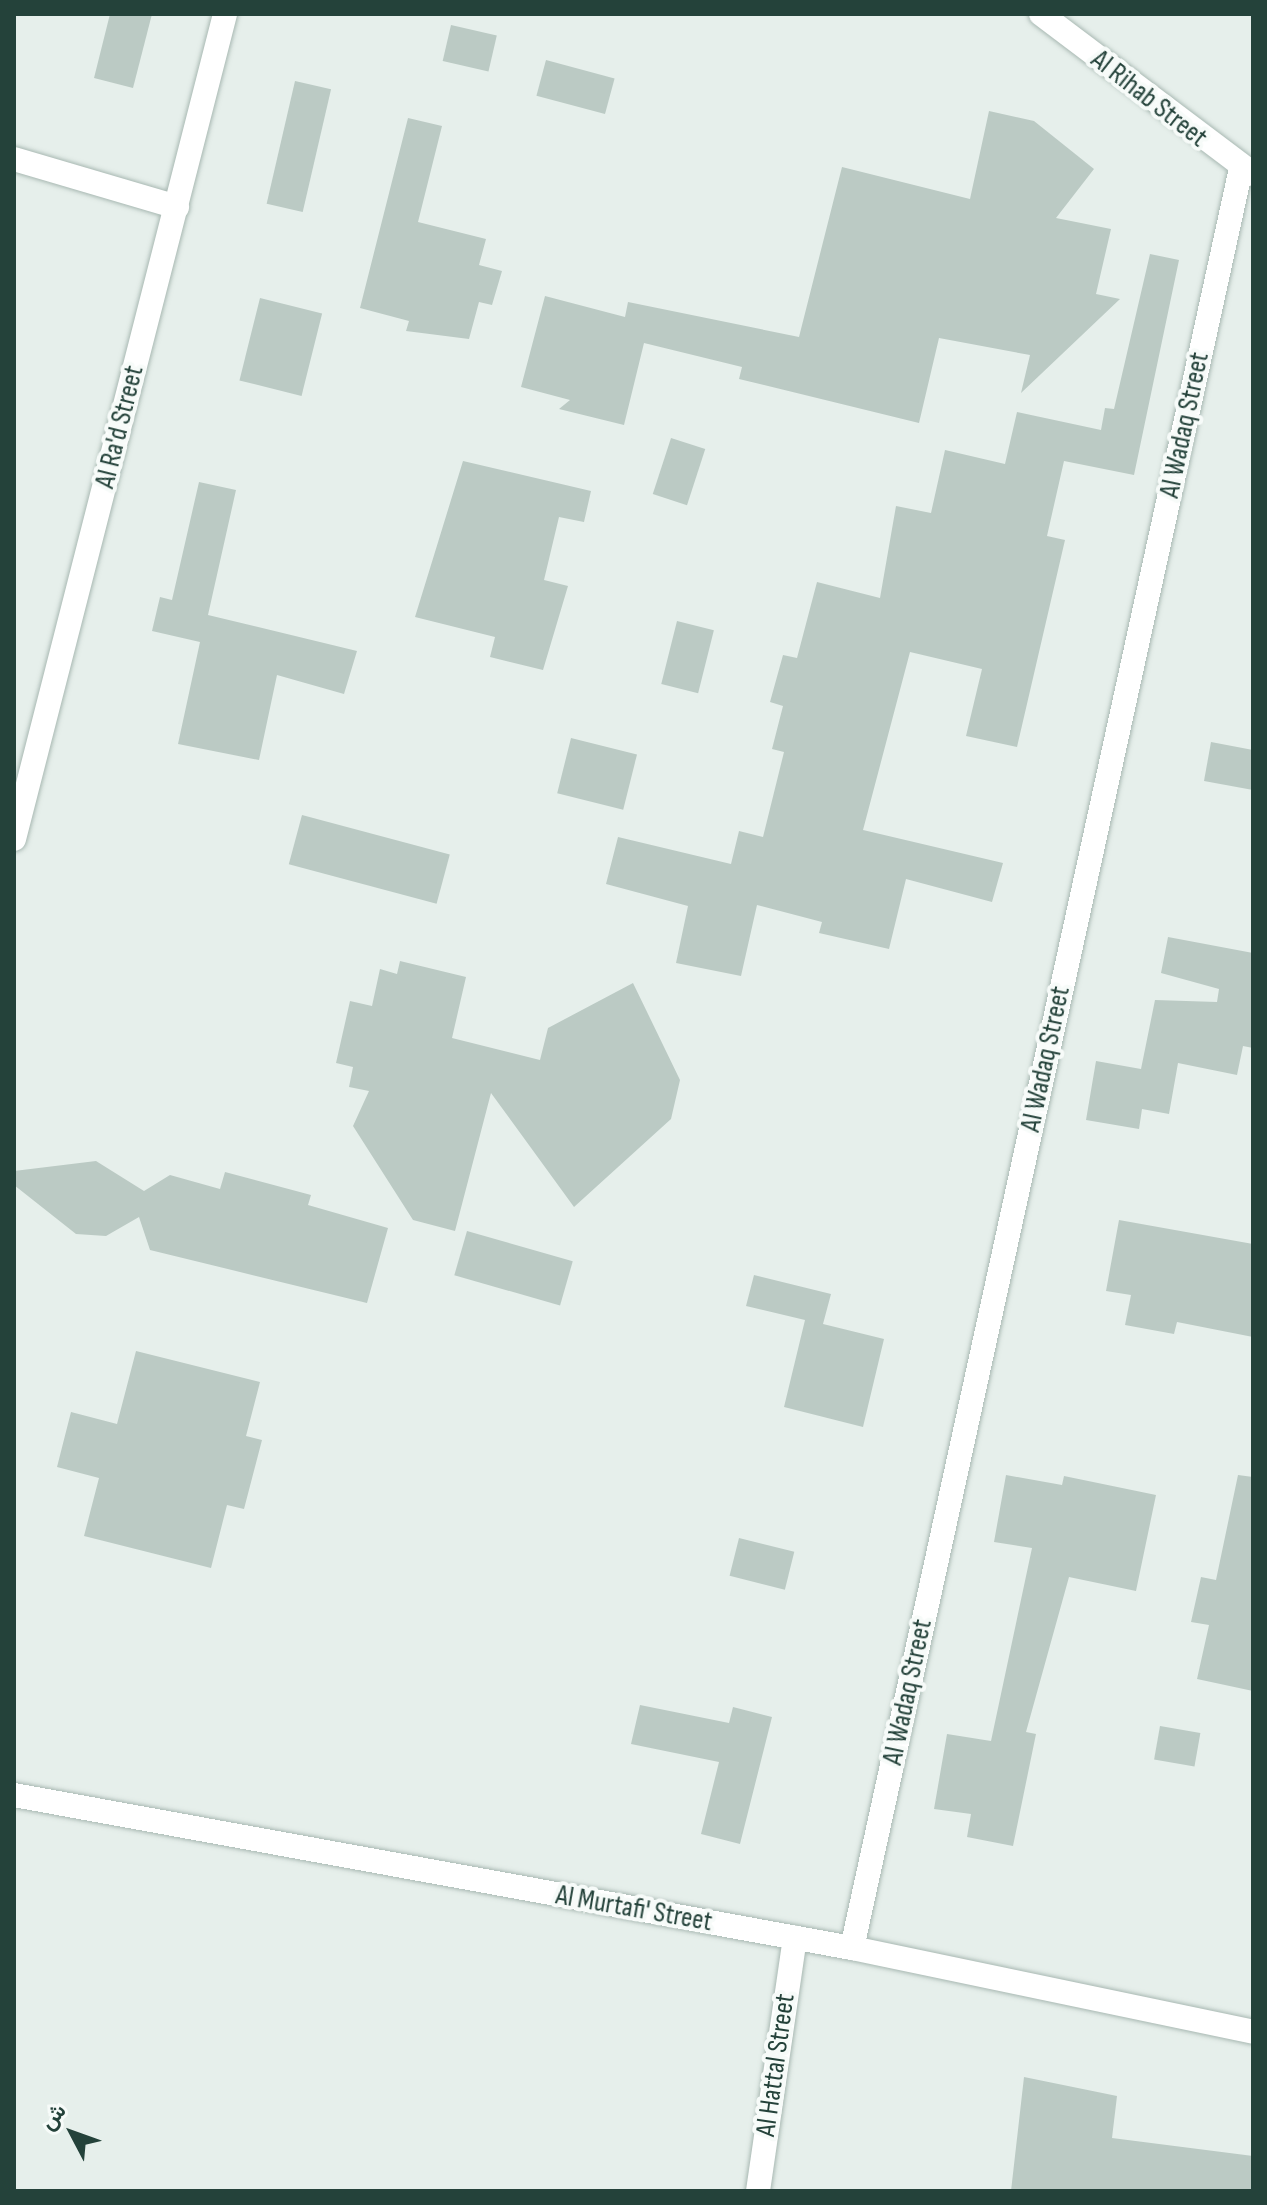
<!DOCTYPE html>
<html>
<head>
<meta charset="utf-8">
<style>
	body { margin:0 }
	#map { position:relative; width:1267px; height:2205px; overflow:hidden; background:#e6efeb; font-family:"Sofia Sans Condensed",Vazirmatn,sans-serif }
	div>[style] { position:absolute }
	.building>* { inset:0; background:#bbcac4; transform-origin:0 0 }
	.roads { filter:drop-shadow(0 0 2px #a8b8b2) drop-shadow(0 0 2px #a8b8b2) }
	.street>* { height:24px; margin:-12px; padding:0 12px; transform-origin:12px; border-radius:12px; background:#fff }
	span { translate:-50% -50%; white-space:nowrap; text-align:center; line-height:1.15; -webkit-text-stroke:8px #f7fbf9; paint-order:stroke }
	.street-label { font-size:28px; color:#24423a }
	.frame { position:absolute; inset:0; border:16px solid #24423a; pointer-events:none }
	.north { position:absolute; left:32px; top:2093px; width:80px; height:80px; -webkit-text-stroke:6px #f7fbf9; paint-order:stroke; rotate:311deg; font-size:22px; font-weight:700; line-height:32px; text-align:center; color:#24423a }
	.north::after { content:''; display:block; margin:auto; width:28px; height:36px; background:#24423a; clip-path:polygon(50% 0,100% 100%,50% 72%,0 100%) }
</style>
</head>
<body>
<div id="map">
	<div class="building">
		<i style="clip-path:polygon(110px 14px,152px 14px,133px 88px,94px 78px)"></i>
		<i style="left:451px;top:25px;width:47px;height:37px;rotate:13deg"></i>
		<i style="left:546px;top:60px;width:71px;height:37px;rotate:15deg"></i>
		<i style="left:295px;top:81px;width:37px;height:126px;rotate:13deg"></i>
		<i style="clip-path:polygon(989px 111px,1034px 121px,1094px 169px,1056px 218px,1111px 229px,1096px 294px,1120px 299px,1021px 393px,1030px 355px,939px 338px,919px 423px,739px 379px,742px 367px,644px 343px,624px 425px,559px 409px,570px 400px,521px 387px,545px 296px,625px 317px,628px 302px,799px 337px,842px 167px,970px 199px)"></i>
		<i style="clip-path:polygon(408px 118px,442px 126px,418px 222px,486px 239px,479px 265px,502px 271px,492px 305px,479px 302px,469px 339px,406px 331px,409px 321px,360px 308px)"></i>
		<i style="clip-path:polygon(1150px 254px,1179px 260px,1134px 475px,1064px 461px,1047px 536px,1065px 540px,1017px 747px,966px 736px,982px 669px,910px 652px,863px 830px,1003px 863px,992px 902px,906px 879px,889px 949px,819px 933px,822px 922px,757px 905px,741px 976px,676px 963px,688px 906px,606px 884px,618px 837px,731px 864px,739px 831px,763px 837px,784px 752px,772px 749px,783px 706px,770px 702px,783px 655px,797px 658px,817px 582px,880px 598px,896px 506px,931px 513px,945px 450px,1005px 464px,1017px 412px,1101px 430px,1105px 408px,1114px 409px)"></i>
		<i style="left:260px;top:298px;width:64px;height:85px;rotate:14deg"></i>
		<i style="left:671px;top:438px;width:36px;height:59px;rotate:18deg"></i>
		<i style="clip-path:polygon(463px 461px,591px 491px,584px 522px,559px 517px,544px 580px,568px 586px,543px 670px,490px 657px,495px 637px,415px 617px)"></i>
		<i style="clip-path:polygon(199px 482px,236px 490px,208px 615px,357px 651px,344px 694px,277px 675px,259px 760px,178px 744px,200px 642px,152px 631px,160px 597px,172px 600px)"></i>
		<i style="left:677px;top:621px;width:38px;height:65px;rotate:14deg"></i>
		<i style="left:571px;top:738px;width:68px;height:57px;rotate:14deg"></i>
		<i style="clip-path:polygon(1211px 742px,1253px 750px,1253px 790px,1204px 781px)"></i>
		<i style="left:302px;top:815px;width:153px;height:51px;rotate:15deg"></i>
		<i style="clip-path:polygon(1168px 937px,1253px 953px,1253px 1048px,1243px 1046px,1237px 1075px,1178px 1063px,1169px 1114px,1142px 1109px,1139px 1129px,1086px 1120px,1096px 1061px,1141px 1069px,1155px 1000px,1217px 1002px,1219px 989px,1161px 973px)"></i>
		<i style="clip-path:polygon(400px 961px,466px 977px,452px 1038px,540px 1060px,548px 1028px,633px 983px,680px 1080px,671px 1119px,574px 1207px,491px 1093px,455px 1231px,413px 1220px,353px 1126px,369px 1091px,349px 1087px,353px 1067px,336px 1063px,350px 1001px,372px 1006px,380px 969px,397px 974px)"></i>
		<i style="clip-path:polygon(96px 1161px,144px 1191px,170px 1175px,220px 1189px,225px 1172px,311px 1195px,308px 1205px,388px 1228px,367px 1303px,150px 1250px,139px 1217px,106px 1236px,76px 1234px,14px 1185px,14px 1171px)"></i>
		<i style="clip-path:polygon(1119px 1220px,1253px 1244px,1253px 1337px,1177px 1322px,1174px 1334px,1125px 1325px,1131px 1295px,1106px 1291px)"></i>
		<i style="left:467px;top:1231px;width:110px;height:46px;rotate:16deg"></i>
		<i style="clip-path:polygon(754px 1275px,831px 1294px,823px 1324px,884px 1339px,863px 1427px,784px 1407px,805px 1320px,746px 1306px)"></i>
		<i style="clip-path:polygon(136px 1351px,260px 1382px,246px 1436px,262px 1440px,244px 1509px,227px 1505px,211px 1568px,84px 1536px,99px 1478px,57px 1467px,71px 1412px,117px 1424px)"></i>
		<i style="clip-path:polygon(1006px 1475px,1062px 1485px,1064px 1476px,1156px 1495px,1136px 1591px,1069px 1577px,1026px 1732px,1036px 1734px,1013px 1846px,967px 1837px,971px 1814px,934px 1809px,947px 1734px,991px 1741px,1032px 1548px,994px 1542px)"></i>
		<i style="clip-path:polygon(1238px 1475px,1253px 1477px,1253px 1691px,1197px 1679px,1209px 1625px,1191px 1622px,1201px 1577px,1216px 1580px)"></i>
		<i style="left:739px;top:1538px;width:57px;height:39px;rotate:14deg"></i>
		<i style="clip-path:polygon(640px 1705px,729px 1723px,733px 1707px,772px 1717px,740px 1844px,701px 1834px,719px 1762px,631px 1744px)"></i>
		<i style="left:1160px;top:1726px;width:41px;height:34px;rotate:10deg"></i>
		<i style="clip-path:polygon(1024px 2077px,1117px 2096px,1112px 2138px,1253px 2156px,1253px 2191px,1011px 2191px)"></i>
	</div>
	<div class="roads">
		<div class="street">
			<i style="left:1041px;top:14px;width:266px;rotate:37deg"></i>
			<i style="left:14px;top:159px;width:170px;rotate:16.4deg"></i>
			<i style="left:14px;top:839px;width:852px;rotate:-75.65deg"></i>
			<i style="left:14px;top:1795px;width:852px;rotate:10.35deg"></i>
			<i style="left:852px;top:1948px;width:410px;rotate:11.8deg"></i>
			<i style="left:852px;top:1948px;width:1821px;rotate:-77.67deg"></i>
			<i style="left:758px;top:2191px;width:256px;rotate:-81.7deg"></i>
		</div>
	</div>
	<div class="street-label">
		<span style="left:1149px;top:99px;rotate:38deg">Al Rihab Street</span>
		<span style="left:1185px;top:425px;rotate:-78deg">Al Wadaq Street</span>
		<span style="left:120px;top:427px;rotate:-76deg">Al Ra'd Street</span>
		<span style="left:1046px;top:1059px;rotate:-78deg">Al Wadaq Street</span>
		<span style="left:908px;top:1692px;rotate:-78deg">Al Wadaq Street</span>
		<span style="left:634px;top:1909px;rotate:10deg">Al Murtafi' Street</span>
		<span style="left:776px;top:2065px;rotate:-82deg">Al Hattal Street</span>
	</div>
	<div class="frame"></div>
	<div class="north">ش</div>
</div>
</body>
</html>
